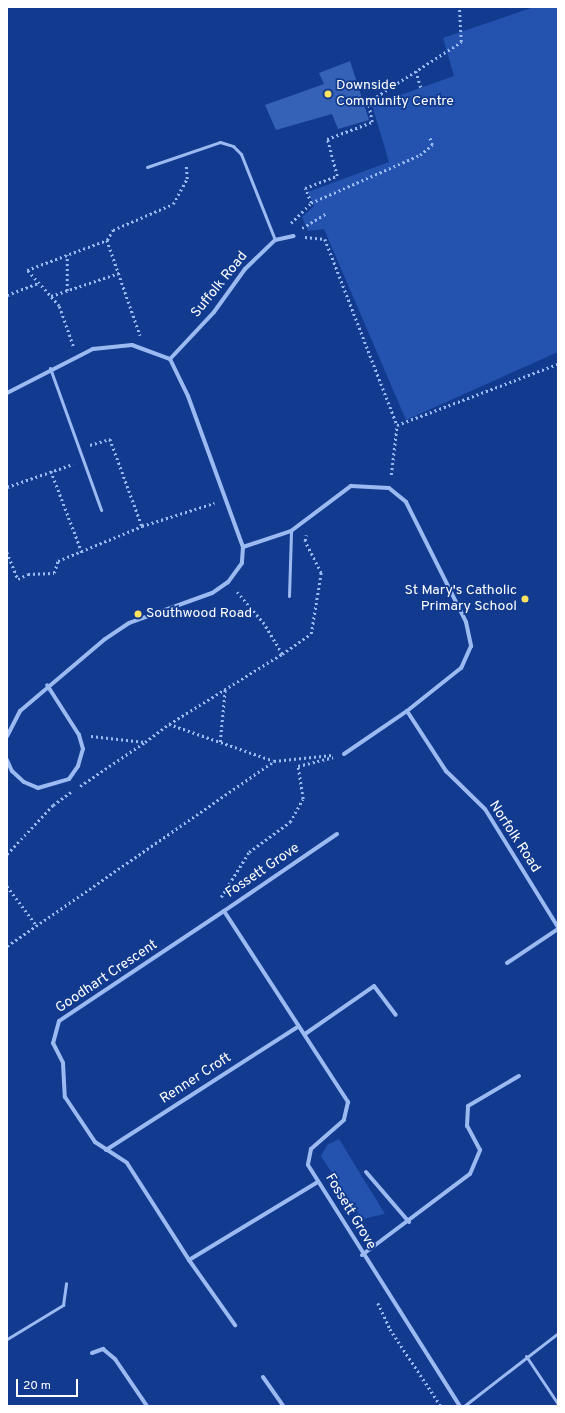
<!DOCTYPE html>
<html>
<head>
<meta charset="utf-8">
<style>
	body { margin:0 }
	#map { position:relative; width:565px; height:1413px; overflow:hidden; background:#123b8f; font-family:Overpass,sans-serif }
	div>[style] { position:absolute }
	.green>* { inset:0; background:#2353af }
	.building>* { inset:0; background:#3562b7 }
	.path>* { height:2.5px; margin-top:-1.25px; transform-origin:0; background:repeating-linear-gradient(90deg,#9cbaf2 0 2px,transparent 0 5px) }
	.lane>* { height:3px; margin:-1.5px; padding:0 1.5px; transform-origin:1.5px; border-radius:1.5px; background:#9cbaf2 }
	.street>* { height:4px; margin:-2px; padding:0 2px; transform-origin:2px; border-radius:2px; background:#9cbaf2 }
	.dots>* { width:11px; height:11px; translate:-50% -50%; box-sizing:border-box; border:2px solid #123b8f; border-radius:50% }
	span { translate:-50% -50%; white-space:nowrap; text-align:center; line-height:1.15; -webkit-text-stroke:3.5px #123b8f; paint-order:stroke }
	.poi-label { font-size:14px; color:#fff }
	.left { translate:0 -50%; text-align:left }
	.right { translate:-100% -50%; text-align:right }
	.street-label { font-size:14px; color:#fff }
	.frame { position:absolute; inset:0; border:8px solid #fff; pointer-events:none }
	.scale { position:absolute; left:16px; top:1379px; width:62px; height:18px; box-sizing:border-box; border:2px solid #fff; border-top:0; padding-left:5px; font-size:12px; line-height:14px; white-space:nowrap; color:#fff; -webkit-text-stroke:3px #123b8f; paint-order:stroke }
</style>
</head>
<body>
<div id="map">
	<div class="green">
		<i style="clip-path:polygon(534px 7px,558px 7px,558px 352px,406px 420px,324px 229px,308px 231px,302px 217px,314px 206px,308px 192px,389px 162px,372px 105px,454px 76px,443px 38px)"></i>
		<i style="clip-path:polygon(339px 1139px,385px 1214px,362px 1219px,321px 1156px,327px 1145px)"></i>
	</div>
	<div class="building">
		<i style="clip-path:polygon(350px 61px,369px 120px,338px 129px,332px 114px,276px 130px,265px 105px,324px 84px,319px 73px)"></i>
	</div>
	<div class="path">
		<i style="left:416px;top:71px;width:17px;rotate:73deg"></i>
		<i style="left:311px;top:203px;width:119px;rotate:-23.8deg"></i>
		<i style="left:420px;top:155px;width:16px;rotate:-40deg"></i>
		<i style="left:432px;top:145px;width:9px;rotate:-108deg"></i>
		<i style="left:291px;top:223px;width:28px;rotate:-45deg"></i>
		<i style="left:311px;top:203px;width:16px;rotate:-112deg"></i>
		<i style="left:305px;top:188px;width:34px;rotate:-21deg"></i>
		<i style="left:337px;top:176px;width:38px;rotate:-105deg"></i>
		<i style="left:327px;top:139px;width:48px;rotate:-20.7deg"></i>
		<i style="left:372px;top:122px;width:20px;rotate:-101deg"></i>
		<i style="left:368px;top:102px;width:111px;rotate:-32.8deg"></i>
		<i style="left:461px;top:42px;width:35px;rotate:-93deg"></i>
		<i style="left:302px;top:228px;width:29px;rotate:-31deg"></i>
		<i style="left:305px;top:237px;width:20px;rotate:6deg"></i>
		<i style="left:325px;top:239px;width:199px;rotate:68.8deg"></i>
		<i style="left:107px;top:240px;width:12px;rotate:-59deg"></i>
		<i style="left:113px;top:230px;width:65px;rotate:-23.4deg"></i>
		<i style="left:173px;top:204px;width:29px;rotate:-61deg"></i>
		<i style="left:187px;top:179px;width:13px;rotate:-94deg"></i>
		<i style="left:67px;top:291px;width:36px;rotate:-90deg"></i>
		<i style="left:7px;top:295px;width:34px;rotate:-21deg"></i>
		<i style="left:51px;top:296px;width:72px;rotate:-18.7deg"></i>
		<i style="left:73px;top:346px;width:42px;rotate:-109.3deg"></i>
		<i style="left:59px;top:306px;width:48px;rotate:-131.6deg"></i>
		<i style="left:27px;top:270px;width:85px;rotate:-20.6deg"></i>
		<i style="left:107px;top:240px;width:101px;rotate:70.8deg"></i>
		<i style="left:90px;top:445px;width:21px;rotate:-17deg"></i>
		<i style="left:110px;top:439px;width:93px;rotate:69.8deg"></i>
		<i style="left:142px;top:526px;width:76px;rotate:-17.7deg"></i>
		<i style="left:51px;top:471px;width:87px;rotate:69.1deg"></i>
		<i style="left:391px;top:475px;width:50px;rotate:-83.2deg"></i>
		<i style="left:397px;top:425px;width:172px;rotate:-20.8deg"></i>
		<i style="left:7px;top:487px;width:70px;rotate:-19.2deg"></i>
		<i style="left:7px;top:552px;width:29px;rotate:68deg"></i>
		<i style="left:18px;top:579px;width:11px;rotate:-27deg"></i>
		<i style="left:28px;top:574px;width:26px;rotate:-2deg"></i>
		<i style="left:54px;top:573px;width:13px;rotate:-72deg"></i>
		<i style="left:58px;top:561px;width:91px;rotate:-22.6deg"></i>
		<i style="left:282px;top:654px;width:35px;rotate:-35deg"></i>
		<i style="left:311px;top:634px;width:62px;rotate:-80.7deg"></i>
		<i style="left:321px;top:573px;width:36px;rotate:-117deg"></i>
		<i style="left:305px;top:541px;width:6px;rotate:-81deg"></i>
		<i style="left:169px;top:724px;width:133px;rotate:-31.8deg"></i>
		<i style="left:282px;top:654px;width:35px;rotate:-121deg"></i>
		<i style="left:264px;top:624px;width:45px;rotate:-130.5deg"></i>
		<i style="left:91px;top:736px;width:54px;rotate:6.3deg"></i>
		<i style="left:145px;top:742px;width:30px;rotate:-37deg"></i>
		<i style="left:169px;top:724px;width:111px;rotate:19.4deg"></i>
		<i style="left:220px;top:742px;width:53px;rotate:-84.6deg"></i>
		<i style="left:80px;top:786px;width:78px;rotate:-34.1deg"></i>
		<i style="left:7px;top:854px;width:67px;rotate:-46.8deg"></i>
		<i style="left:53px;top:805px;width:22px;rotate:-36deg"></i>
		<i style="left:7px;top:886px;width:50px;rotate:53.1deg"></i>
		<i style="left:221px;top:897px;width:53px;rotate:-58.1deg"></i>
		<i style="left:249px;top:852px;width:51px;rotate:-36.2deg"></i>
		<i style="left:290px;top:822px;width:26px;rotate:-61deg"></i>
		<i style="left:303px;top:799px;width:33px;rotate:-99deg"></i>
		<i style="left:298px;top:766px;width:36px;rotate:-14deg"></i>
		<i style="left:7px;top:946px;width:325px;rotate:-34.7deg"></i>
		<i style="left:274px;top:761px;width:58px;rotate:-5.9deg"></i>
		<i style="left:378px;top:1303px;width:29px;rotate:65deg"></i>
		<i style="left:390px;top:1329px;width:92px;rotate:56.5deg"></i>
	</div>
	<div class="lane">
		<i style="left:147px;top:167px;width:77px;rotate:-18.9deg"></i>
		<i style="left:220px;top:142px;width:14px;rotate:17deg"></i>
		<i style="left:233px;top:146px;width:11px;rotate:45deg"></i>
		<i style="left:241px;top:154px;width:92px;rotate:68.4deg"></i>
		<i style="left:50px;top:368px;width:151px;rotate:70.2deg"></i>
		<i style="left:289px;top:596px;width:65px;rotate:-88.2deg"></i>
		<i style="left:7px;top:1339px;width:66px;rotate:-31.3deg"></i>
		<i style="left:63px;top:1305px;width:22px;rotate:-82deg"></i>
		<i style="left:526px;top:1356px;width:58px;rotate:56.3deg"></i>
		<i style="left:464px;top:1406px;width:119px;rotate:-37.8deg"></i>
	</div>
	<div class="street">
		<i style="left:170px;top:359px;width:64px;rotate:-46.9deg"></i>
		<i style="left:214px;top:312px;width:53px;rotate:-54.2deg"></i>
		<i style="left:245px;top:269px;width:42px;rotate:-44deg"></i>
		<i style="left:275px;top:240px;width:19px;rotate:-12deg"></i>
		<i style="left:7px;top:393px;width:97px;rotate:-27.1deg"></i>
		<i style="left:93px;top:349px;width:39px;rotate:-6deg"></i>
		<i style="left:132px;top:345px;width:40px;rotate:20.2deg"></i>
		<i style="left:170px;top:359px;width:41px;rotate:64.1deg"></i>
		<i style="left:188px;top:396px;width:161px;rotate:70deg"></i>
		<i style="left:243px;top:547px;width:16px;rotate:94deg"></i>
		<i style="left:242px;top:563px;width:24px;rotate:126deg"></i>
		<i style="left:228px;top:582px;width:19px;rotate:145deg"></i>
		<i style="left:212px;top:593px;width:88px;rotate:160.1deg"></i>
		<i style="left:129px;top:623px;width:29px;rotate:146deg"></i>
		<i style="left:105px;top:639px;width:111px;rotate:139.7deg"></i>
		<i style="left:20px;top:711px;width:28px;rotate:117deg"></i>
		<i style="left:243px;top:547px;width:51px;rotate:-18.4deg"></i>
		<i style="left:291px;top:531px;width:75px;rotate:-36.9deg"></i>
		<i style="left:351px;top:486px;width:38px;rotate:3deg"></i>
		<i style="left:389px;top:488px;width:22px;rotate:39deg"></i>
		<i style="left:406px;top:502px;width:134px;rotate:63.4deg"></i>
		<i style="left:466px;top:622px;width:25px;rotate:78deg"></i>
		<i style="left:471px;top:646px;width:24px;rotate:114deg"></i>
		<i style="left:461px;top:668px;width:69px;rotate:141.5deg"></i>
		<i style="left:407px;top:711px;width:72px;rotate:57deg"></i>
		<i style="left:446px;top:771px;width:54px;rotate:44.3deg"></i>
		<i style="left:485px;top:809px;width:139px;rotate:58.3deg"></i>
		<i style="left:344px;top:754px;width:76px;rotate:-34.3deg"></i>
		<i style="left:7px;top:760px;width:12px;rotate:66deg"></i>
		<i style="left:12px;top:771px;width:16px;rotate:43deg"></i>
		<i style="left:24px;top:782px;width:15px;rotate:23deg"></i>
		<i style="left:38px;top:788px;width:32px;rotate:-16deg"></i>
		<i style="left:69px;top:779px;width:16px;rotate:-55deg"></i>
		<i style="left:78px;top:766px;width:18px;rotate:-74deg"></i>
		<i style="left:83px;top:749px;width:15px;rotate:-106deg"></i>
		<i style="left:79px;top:735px;width:59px;rotate:-122.6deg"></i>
		<i style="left:337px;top:834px;width:137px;rotate:145.7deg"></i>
		<i style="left:224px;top:911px;width:228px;rotate:57deg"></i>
		<i style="left:348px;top:1102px;width:18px;rotate:103deg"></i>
		<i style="left:344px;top:1120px;width:44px;rotate:138.7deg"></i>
		<i style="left:311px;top:1149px;width:16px;rotate:101deg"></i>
		<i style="left:308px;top:1165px;width:285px;rotate:57.8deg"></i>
		<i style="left:224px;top:911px;width:198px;rotate:146.3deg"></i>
		<i style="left:59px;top:1021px;width:23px;rotate:105deg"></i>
		<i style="left:53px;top:1043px;width:22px;rotate:63deg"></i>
		<i style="left:63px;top:1063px;width:34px;rotate:87deg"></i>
		<i style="left:65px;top:1097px;width:54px;rotate:56.3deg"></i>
		<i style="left:95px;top:1142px;width:38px;rotate:33deg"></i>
		<i style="left:127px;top:1163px;width:115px;rotate:57.4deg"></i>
		<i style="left:189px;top:1260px;width:151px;rotate:-31.2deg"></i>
		<i style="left:507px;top:963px;width:61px;rotate:-33.7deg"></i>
		<i style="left:305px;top:1034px;width:84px;rotate:-34.8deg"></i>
		<i style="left:374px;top:986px;width:36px;rotate:53deg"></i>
		<i style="left:106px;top:1150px;width:229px;rotate:-32.7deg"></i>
		<i style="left:366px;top:1172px;width:66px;rotate:49.3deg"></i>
		<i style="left:362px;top:1255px;width:135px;rotate:-36.9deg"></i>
		<i style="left:470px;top:1174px;width:26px;rotate:-67deg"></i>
		<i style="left:480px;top:1150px;width:27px;rotate:-118deg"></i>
		<i style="left:467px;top:1126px;width:20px;rotate:-87deg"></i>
		<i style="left:468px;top:1106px;width:59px;rotate:-30.5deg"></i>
		<i style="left:189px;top:1260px;width:80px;rotate:54.7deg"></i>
		<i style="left:92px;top:1353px;width:12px;rotate:-20deg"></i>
		<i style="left:103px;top:1349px;width:16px;rotate:40deg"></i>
		<i style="left:115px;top:1359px;width:57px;rotate:55.8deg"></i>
		<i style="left:263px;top:1377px;width:35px;rotate:55deg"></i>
	</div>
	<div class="dots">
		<i style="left:328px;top:94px;background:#ffe25d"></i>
		<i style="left:525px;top:599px;background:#ffe25d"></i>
		<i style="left:138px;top:614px;background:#ffe25d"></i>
	</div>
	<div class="poi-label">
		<span class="left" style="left:336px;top:94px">Downside<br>Community Centre</span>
		<span class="right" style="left:517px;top:599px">St Mary's Catholic<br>Primary School</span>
		<span class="left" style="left:146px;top:614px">Southwood Road</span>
	</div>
	<div class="street-label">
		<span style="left:220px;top:285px;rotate:-51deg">Suffolk Road</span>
		<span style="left:514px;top:837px;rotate:57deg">Norfolk Road</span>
		<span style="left:263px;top:871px;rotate:-34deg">Fossett Grove</span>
		<span style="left:107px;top:977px;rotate:-34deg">Goodhart Crescent</span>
		<span style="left:196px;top:1079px;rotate:-33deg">Renner Croft</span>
		<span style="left:350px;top:1212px;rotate:59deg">Fossett Grove</span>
	</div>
	<div class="frame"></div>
	<div class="scale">20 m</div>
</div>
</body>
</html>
